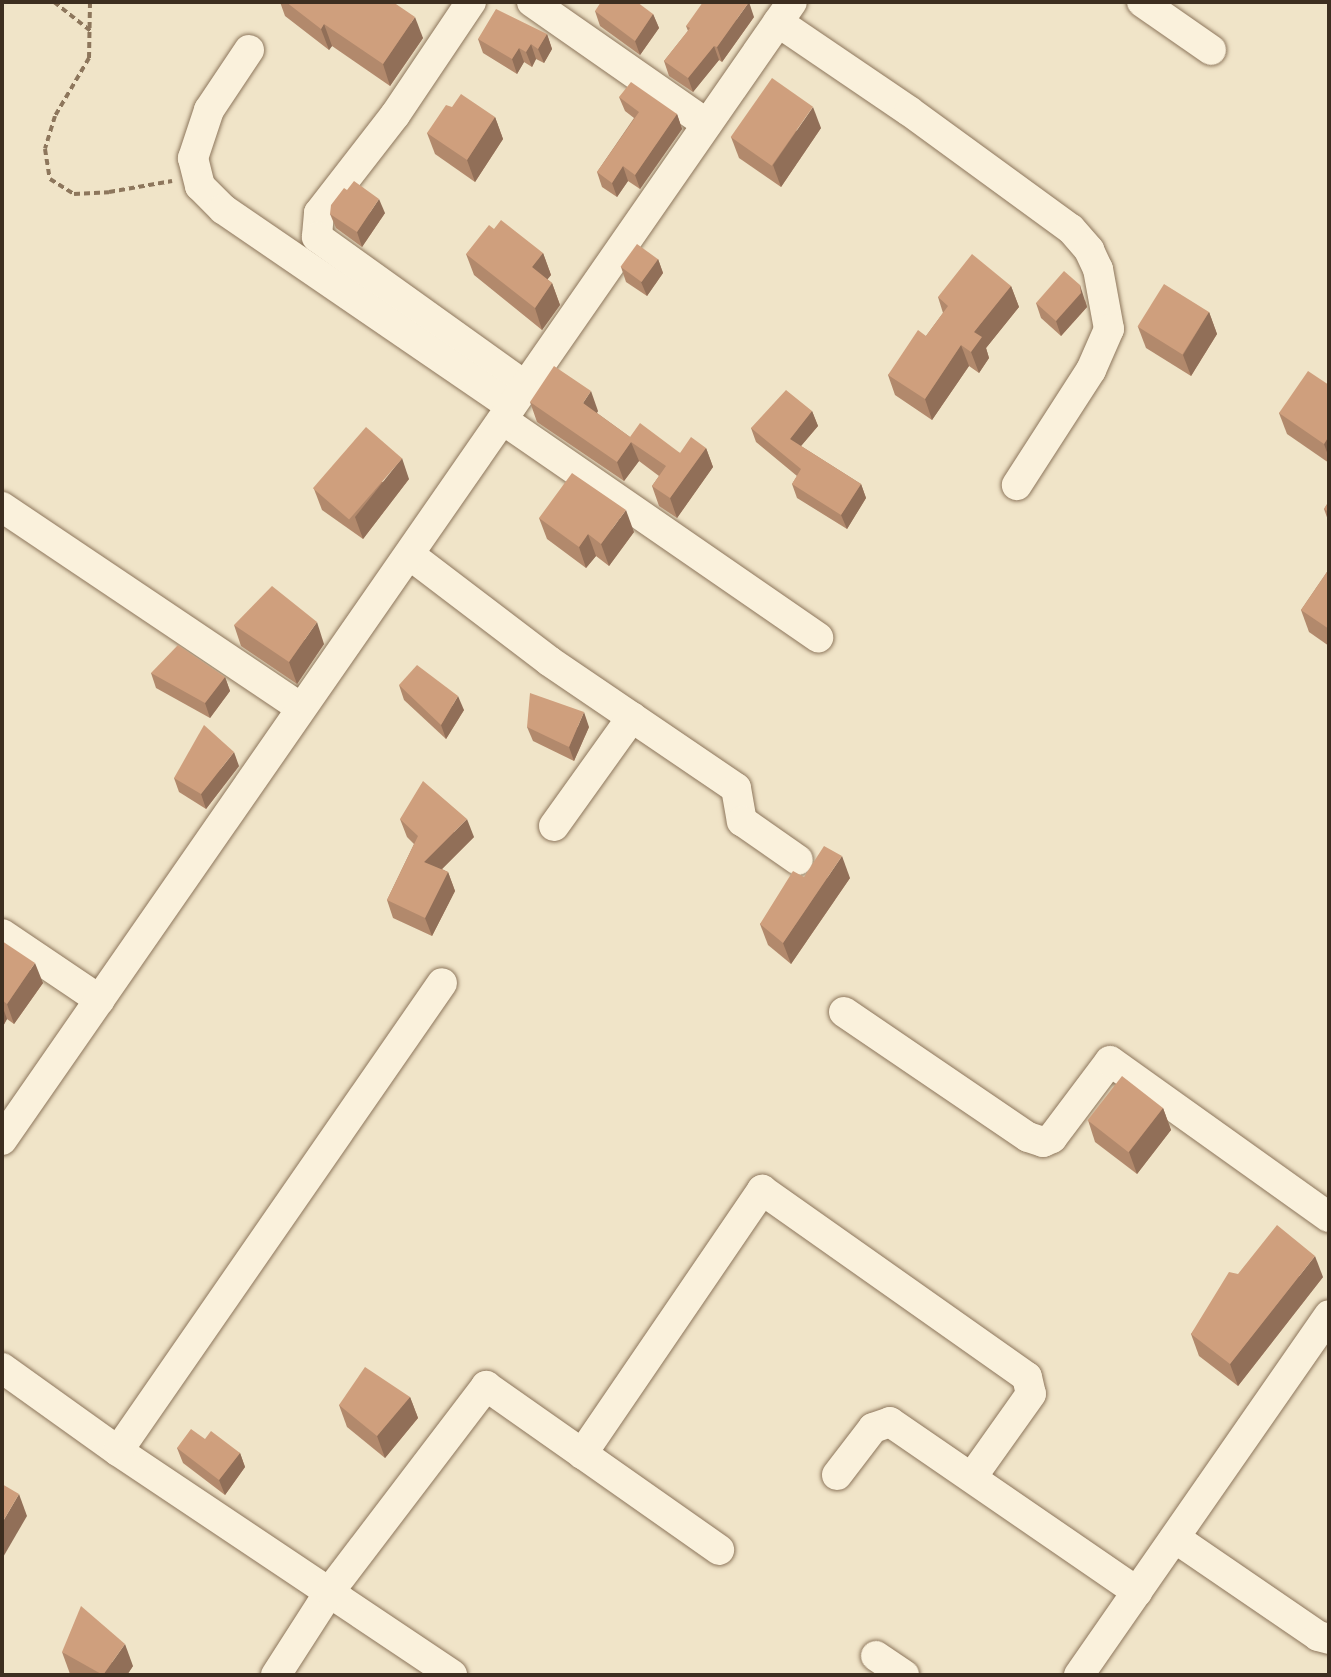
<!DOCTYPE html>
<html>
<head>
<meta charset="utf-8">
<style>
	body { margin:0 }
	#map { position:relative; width:1331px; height:1677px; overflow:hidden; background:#f0e4c8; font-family:Bitter,serif }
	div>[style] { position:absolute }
	.path>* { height:4px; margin-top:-2px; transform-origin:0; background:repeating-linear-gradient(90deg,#8d765c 0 6px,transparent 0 10px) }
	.roads { filter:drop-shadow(0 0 2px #8d765c) drop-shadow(0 0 2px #8d765c) }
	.minor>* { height:30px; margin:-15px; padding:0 15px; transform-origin:15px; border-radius:15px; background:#faf1dc }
	.wall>* { inset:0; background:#b2896c }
	.shaded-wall>* { inset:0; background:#916f58 }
	.building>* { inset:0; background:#cf9f7d; transform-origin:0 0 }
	span { translate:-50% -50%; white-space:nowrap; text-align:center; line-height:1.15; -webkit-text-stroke:7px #f7eed8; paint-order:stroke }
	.frame { position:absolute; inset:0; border:4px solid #3d2e20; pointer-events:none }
</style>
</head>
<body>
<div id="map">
	<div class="path">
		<i style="left:54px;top:2px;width:48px;rotate:38.3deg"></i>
		<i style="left:90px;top:2px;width:56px;rotate:91deg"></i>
		<i style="left:89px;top:58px;width:67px;rotate:120.4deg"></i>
		<i style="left:55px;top:116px;width:34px;rotate:107deg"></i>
		<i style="left:45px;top:149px;width:30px;rotate:81deg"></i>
		<i style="left:50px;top:179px;width:28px;rotate:32deg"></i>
		<i style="left:74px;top:194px;width:35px;rotate:-3deg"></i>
		<i style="left:109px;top:192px;width:64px;rotate:-9.9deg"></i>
	</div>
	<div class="roads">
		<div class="minor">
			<i style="left:471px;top:2px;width:136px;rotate:123.9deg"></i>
			<i style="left:395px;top:115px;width:124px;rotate:127.8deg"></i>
			<i style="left:319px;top:213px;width:24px;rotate:95deg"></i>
			<i style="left:317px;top:237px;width:256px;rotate:35.6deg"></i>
			<i style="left:532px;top:2px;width:213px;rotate:34.9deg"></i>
			<i style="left:1142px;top:2px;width:84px;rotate:34.8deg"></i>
			<i style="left:778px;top:22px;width:158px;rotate:34.2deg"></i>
			<i style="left:909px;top:111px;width:200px;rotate:36.1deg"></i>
			<i style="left:1071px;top:229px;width:28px;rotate:49deg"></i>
			<i style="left:1089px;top:250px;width:21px;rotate:65deg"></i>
			<i style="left:1098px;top:269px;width:61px;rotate:79.6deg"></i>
			<i style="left:1109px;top:329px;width:45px;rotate:113.7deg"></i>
			<i style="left:1091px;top:370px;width:137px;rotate:122.8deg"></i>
			<i style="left:249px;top:50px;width:72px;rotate:123.7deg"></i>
			<i style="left:209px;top:110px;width:51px;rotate:108.4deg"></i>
			<i style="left:193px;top:158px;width:29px;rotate:76deg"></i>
			<i style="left:200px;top:186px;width:33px;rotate:45deg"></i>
			<i style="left:223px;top:209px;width:349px;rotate:34.4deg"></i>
			<i style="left:503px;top:420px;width:383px;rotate:34.6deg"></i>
			<i style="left:2px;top:507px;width:360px;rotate:33.9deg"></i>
			<i style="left:410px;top:555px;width:175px;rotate:37.3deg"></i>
			<i style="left:549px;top:661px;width:226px;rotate:34.2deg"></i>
			<i style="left:736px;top:788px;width:34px;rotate:80deg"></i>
			<i style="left:742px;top:821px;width:68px;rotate:34.9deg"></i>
			<i style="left:554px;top:826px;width:134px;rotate:-54.4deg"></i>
			<i style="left:2px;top:934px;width:118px;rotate:34deg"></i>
			<i style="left:844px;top:1012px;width:222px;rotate:34.2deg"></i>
			<i style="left:1028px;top:1137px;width:16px;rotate:18deg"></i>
			<i style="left:1043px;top:1142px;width:10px;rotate:-24deg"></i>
			<i style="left:1052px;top:1138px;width:96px;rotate:-53deg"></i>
			<i style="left:1110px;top:1061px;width:269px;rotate:35.5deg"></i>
			<i style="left:2px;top:1140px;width:1385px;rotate:-55.23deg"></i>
			<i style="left:2px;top:1368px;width:143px;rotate:35.6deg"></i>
			<i style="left:118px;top:1451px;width:402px;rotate:33.8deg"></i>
			<i style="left:118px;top:1451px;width:569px;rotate:-55.3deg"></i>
			<i style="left:582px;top:1454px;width:320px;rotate:-55.7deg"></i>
			<i style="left:762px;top:1190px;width:324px;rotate:35.2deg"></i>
			<i style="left:1027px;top:1377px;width:17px;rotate:77deg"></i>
			<i style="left:1031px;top:1394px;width:102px;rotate:125.4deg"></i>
			<i style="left:837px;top:1475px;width:59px;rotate:-52.5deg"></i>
			<i style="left:873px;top:1428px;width:18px;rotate:-19deg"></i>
			<i style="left:890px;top:1422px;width:300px;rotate:34.5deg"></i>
			<i style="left:1175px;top:1538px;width:173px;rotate:34.4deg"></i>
			<i style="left:1318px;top:1636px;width:11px;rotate:15deg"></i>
			<i style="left:876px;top:1656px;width:34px;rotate:34deg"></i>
			<i style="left:276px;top:1675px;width:100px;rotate:-57.3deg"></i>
			<i style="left:330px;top:1591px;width:258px;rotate:-52.7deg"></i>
			<i style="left:486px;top:1386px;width:285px;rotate:35.1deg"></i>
			<i style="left:1079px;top:1675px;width:438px;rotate:-55.2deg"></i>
		</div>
	</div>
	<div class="wall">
		<i style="clip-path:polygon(280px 2px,393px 2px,423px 38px,390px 86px,332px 46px,329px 50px,285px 16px)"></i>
		<i style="clip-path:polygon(595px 11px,653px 14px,659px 28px,640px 55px,600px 26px)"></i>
		<i style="clip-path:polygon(754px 17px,722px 62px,719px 60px,693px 92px,669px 76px,664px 61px,688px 31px,686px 26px)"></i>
		<i style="clip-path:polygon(547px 34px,552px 49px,544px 63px,536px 59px,532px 67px,524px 62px,517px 74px,483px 53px,478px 39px)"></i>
		<i style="clip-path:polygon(619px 97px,677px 114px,682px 129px,640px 189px,628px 181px,617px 197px,602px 187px,597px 172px,634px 118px,625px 111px)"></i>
		<i style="clip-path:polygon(495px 117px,503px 139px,475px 182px,435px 154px,427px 133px)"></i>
		<i style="clip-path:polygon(821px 128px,781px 187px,739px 158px,731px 137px)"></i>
		<i style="clip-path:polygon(385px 213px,362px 247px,336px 228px,330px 214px)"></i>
		<i style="clip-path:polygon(543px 253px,551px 275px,547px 279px,552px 283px,560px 305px,542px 330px,474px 275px,466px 254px)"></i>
		<i style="clip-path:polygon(658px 259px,663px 273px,647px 296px,626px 282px,621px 267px)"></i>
		<i style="clip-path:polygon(1011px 286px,1019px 307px,986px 348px,989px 358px,979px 373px,969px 366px,932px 420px,895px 395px,888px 375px,926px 336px,943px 313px,938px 297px)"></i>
		<i style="clip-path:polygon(1085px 300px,1087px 307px,1061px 336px,1041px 318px,1036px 303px)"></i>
		<i style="clip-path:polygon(1209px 312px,1217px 334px,1191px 376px,1146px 348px,1138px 327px)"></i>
		<i style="clip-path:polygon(1329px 385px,1329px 463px,1287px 434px,1279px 413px)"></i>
		<i style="clip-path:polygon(530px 402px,598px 411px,597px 413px,630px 437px,680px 453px,706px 448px,713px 467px,677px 518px,659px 506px,652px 486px,659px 476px,639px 461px,624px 481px,537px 422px)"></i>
		<i style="clip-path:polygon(812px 411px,818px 426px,801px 446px,861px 484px,866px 498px,847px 529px,797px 498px,792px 484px,797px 476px,756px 442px,751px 428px)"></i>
		<i style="clip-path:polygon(409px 479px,363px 539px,322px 510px,314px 489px)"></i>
		<i style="clip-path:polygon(1329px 501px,1329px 523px,1324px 509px)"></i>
		<i style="clip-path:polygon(539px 518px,634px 532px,609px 566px,596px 556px,586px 568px,547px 539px)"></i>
		<i style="clip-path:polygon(1329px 569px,1329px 646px,1309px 632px,1301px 610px)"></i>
		<i style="clip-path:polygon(234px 625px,324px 644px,297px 684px,241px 646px)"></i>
		<i style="clip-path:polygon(151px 673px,225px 677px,230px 691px,210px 718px,156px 688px)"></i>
		<i style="clip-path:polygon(399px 685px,464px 710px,446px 739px,404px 700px)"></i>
		<i style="clip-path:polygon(527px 727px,589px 727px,574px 761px,533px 741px)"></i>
		<i style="clip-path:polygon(239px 766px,206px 809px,179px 792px,174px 778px)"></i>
		<i style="clip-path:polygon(400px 819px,474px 837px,442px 869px,448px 872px,455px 891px,432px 936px,393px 918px,387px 900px,414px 844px,407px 837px)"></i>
		<i style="clip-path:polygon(804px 877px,850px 878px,791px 964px,768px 945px,760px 924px)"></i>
		<i style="clip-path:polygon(2px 941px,43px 983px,14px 1024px,7px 1019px,2px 1028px)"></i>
		<i style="clip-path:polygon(1163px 1108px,1171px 1130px,1137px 1174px,1095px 1142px,1088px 1120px)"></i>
		<i style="clip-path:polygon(1238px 1274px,1323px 1277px,1238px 1386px,1199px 1356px,1191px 1334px)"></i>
		<i style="clip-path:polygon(410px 1397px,418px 1418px,385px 1458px,347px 1427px,339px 1405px)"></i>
		<i style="clip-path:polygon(205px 1439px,240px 1453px,245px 1467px,225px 1495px,183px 1463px,177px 1448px)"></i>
		<i style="clip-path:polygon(62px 1652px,133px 1666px,127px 1675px,71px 1675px,70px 1674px)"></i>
	</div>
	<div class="shaded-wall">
		<i style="clip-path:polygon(749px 2px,754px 17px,722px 62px,717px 47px)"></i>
		<i style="clip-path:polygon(653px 14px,659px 28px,640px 55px,635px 41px)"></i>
		<i style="clip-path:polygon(415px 17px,423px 38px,390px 86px,383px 64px)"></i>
		<i style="clip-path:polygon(324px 24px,332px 46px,329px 50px,321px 29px)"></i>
		<i style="clip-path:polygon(547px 34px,552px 49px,544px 63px,538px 49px)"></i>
		<i style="clip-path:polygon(531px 44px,536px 59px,532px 67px,526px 52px)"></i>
		<i style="clip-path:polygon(714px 46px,719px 60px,693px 92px,688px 78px)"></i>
		<i style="clip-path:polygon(519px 48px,524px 62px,517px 74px,512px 59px)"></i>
		<i style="clip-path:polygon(813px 107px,821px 128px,781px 187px,773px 165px)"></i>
		<i style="clip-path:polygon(677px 114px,682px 129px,640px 189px,635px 175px)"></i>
		<i style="clip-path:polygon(495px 117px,503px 139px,475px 182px,467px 160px)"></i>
		<i style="clip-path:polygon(623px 166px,628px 181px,617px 197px,612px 183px)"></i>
		<i style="clip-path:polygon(379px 199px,385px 213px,362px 247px,357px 232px)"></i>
		<i style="clip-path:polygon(543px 253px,551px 275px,540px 289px,532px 267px)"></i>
		<i style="clip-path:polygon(658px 259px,663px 273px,647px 296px,641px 282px)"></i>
		<i style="clip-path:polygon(552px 283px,560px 305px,542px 330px,535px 308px)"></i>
		<i style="clip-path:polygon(1080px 285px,1087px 307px,1061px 336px,1056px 321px)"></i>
		<i style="clip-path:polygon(1011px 286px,1019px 307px,986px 348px,989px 358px,979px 373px,971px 352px,974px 332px)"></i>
		<i style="clip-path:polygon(1209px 312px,1217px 334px,1191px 376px,1183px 355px)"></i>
		<i style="clip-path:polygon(961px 345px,969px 366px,932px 420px,925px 399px)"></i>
		<i style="clip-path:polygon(591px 391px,598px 411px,590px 422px,583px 403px)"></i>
		<i style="clip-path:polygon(812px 411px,818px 426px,795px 453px,790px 439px)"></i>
		<i style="clip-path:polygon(1329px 436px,1329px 458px,1324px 444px)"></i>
		<i style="clip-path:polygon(631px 442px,639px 461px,624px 481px,617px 462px)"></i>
		<i style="clip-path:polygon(706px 448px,713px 467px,677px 518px,670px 498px)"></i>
		<i style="clip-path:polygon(402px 458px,409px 479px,363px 539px,355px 517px)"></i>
		<i style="clip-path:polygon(861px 484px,866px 498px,847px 529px,841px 515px)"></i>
		<i style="clip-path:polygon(626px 510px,634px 532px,609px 566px,601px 544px)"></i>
		<i style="clip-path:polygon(588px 534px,596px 556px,586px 568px,579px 547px)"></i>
		<i style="clip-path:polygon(317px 622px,324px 644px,297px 684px,289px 662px)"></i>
		<i style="clip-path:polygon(225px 677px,230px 691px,210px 718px,205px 703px)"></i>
		<i style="clip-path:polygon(458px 696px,464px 710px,446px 739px,441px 725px)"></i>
		<i style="clip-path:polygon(584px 712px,589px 727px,574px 761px,569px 747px)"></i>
		<i style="clip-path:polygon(234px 752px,239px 766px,206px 809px,201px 794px)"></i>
		<i style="clip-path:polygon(467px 819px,474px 837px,431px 880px,424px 862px)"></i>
		<i style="clip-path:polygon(842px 856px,850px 878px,791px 964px,783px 943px)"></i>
		<i style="clip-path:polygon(448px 872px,455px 891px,432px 936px,425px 918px)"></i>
		<i style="clip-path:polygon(35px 963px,43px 983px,14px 1024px,7px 1004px)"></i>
		<i style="clip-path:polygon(2px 1005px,7px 1019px,2px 1028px)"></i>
		<i style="clip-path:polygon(1163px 1108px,1171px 1130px,1137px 1174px,1129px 1152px)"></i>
		<i style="clip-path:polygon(1315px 1256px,1323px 1277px,1238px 1386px,1230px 1364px)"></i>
		<i style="clip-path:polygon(410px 1397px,418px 1418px,385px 1458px,377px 1436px)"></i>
		<i style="clip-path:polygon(240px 1453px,245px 1467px,225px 1495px,219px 1480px)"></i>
		<i style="clip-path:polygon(19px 1494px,27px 1516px,2px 1559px,2px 1523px)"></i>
		<i style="clip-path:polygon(125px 1644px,133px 1666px,127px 1675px,103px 1675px)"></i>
	</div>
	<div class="building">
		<i style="clip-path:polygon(286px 2px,393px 2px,415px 17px,383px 64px,324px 24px,321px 29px)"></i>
		<i style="clip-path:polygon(601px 2px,637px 2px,653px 14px,635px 41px,595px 11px)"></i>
		<i style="clip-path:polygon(703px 2px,749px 2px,717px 47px,714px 46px,688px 78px,664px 61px,690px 28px,686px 26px)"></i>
		<i style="clip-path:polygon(496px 9px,547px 34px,538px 49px,531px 44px,526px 52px,519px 48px,512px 59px,478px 39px)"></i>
		<i style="left:772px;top:78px;width:50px;height:72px;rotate:35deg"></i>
		<i style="clip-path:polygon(631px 82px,677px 114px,635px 175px,623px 166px,612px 183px,597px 172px,639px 112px,619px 97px)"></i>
		<i style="clip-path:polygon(461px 94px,495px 117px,467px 160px,427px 133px,446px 105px,452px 107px)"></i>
		<i style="clip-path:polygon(354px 181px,379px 199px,357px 232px,330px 214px,331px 205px,344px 188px,347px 190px)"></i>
		<i style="clip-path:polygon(501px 220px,543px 253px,532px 267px,552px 283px,535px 308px,466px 254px,489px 225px,494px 229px)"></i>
		<i style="left:637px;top:244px;width:26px;height:28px;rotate:36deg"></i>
		<i style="clip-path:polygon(972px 254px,1011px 286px,974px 332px,982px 337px,971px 352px,961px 345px,925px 399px,888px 375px,918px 330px,926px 336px,948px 306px,938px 297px)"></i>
		<i style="clip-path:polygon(1064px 271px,1080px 285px,1081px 293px,1056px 321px,1036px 303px)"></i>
		<i style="left:1164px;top:284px;width:53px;height:50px;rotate:32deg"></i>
		<i style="clip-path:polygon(554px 366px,591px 391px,583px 403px,630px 437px,640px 423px,680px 453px,691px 437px,706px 448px,670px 498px,652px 486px,666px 466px,631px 442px,617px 462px,530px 402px)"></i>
		<i style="clip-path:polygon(1308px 371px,1329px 385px,1329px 436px,1324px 444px,1279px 413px)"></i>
		<i style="clip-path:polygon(786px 390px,812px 411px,790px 439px,861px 484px,841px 515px,792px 484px,801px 469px,751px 428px)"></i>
		<i style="left:366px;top:427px;width:48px;height:81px;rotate:41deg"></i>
		<i style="clip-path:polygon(572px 473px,626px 510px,601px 544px,588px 534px,579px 547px,539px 518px)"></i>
		<i style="clip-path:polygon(1329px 501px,1329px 512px,1324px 509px)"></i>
		<i style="clip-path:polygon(1329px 569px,1329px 629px,1301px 610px)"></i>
		<i style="clip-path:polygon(272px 586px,317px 622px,289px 662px,234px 625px)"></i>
		<i style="clip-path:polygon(178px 645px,225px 677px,205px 703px,151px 673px)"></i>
		<i style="clip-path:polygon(417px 665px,458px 696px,441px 725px,399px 685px)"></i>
		<i style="clip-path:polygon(530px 693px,584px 712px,569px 747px,527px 727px)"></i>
		<i style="clip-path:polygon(204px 725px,234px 752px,201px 794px,174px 778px)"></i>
		<i style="clip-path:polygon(423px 781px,467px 819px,424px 862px,448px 872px,425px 918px,387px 900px,418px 836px,400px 819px)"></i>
		<i style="clip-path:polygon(824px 846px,842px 856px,783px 943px,760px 924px,793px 871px,804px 877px)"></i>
		<i style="clip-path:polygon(2px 941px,35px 963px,7px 1004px,2px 1000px)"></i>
		<i style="left:1122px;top:1076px;width:52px;height:56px;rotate:38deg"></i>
		<i style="clip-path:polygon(1277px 1225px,1315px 1256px,1230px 1364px,1191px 1334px,1229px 1272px,1238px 1274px)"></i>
		<i style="clip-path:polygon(365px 1367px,410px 1397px,377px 1436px,339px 1405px)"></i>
		<i style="clip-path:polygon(191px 1429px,205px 1439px,211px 1431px,240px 1453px,219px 1480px,177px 1448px)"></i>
		<i style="clip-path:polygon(2px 1484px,19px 1494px,2px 1523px)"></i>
		<i style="clip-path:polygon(81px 1606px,125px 1644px,103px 1675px,62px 1652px)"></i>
	</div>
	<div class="frame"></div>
</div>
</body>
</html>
